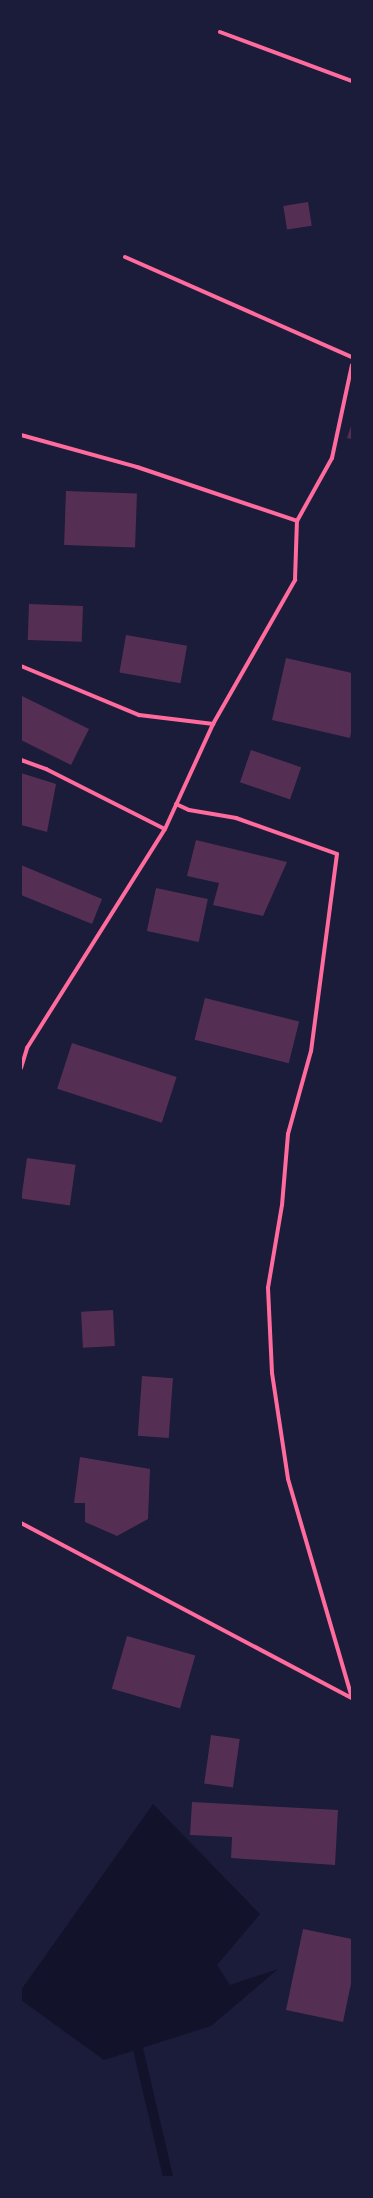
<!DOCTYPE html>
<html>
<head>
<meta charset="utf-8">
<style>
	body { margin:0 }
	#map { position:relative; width:373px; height:2198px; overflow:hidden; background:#1b1b3a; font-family:"Public Sans",sans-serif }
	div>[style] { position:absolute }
	.water>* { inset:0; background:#12122b }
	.stream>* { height:10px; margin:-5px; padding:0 5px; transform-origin:5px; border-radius:5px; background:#12122b }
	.building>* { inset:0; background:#542f53; transform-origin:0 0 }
	.minor>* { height:4px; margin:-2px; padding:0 2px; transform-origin:2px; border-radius:2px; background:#ff6b9d }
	span { translate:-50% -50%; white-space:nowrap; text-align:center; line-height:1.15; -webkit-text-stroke:4px #1b1b3a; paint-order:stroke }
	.frame { position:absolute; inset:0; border:22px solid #1b1b3a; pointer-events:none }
</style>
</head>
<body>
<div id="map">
	<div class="water">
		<i style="clip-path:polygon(153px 1804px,260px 1914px,217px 1965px,230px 1985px,278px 1969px,211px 2026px,104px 2060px,21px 2000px,21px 1990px)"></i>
	</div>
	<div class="stream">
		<i style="left:135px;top:2036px;width:145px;rotate:76.8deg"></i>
	</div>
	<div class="building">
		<i style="left:308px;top:202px;width:24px;height:25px;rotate:81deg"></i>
		<i style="clip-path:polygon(352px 423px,352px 439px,347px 438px)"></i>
		<i style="left:66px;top:491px;width:71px;height:54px;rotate:2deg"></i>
		<i style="left:29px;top:604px;width:54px;height:36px;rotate:2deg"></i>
		<i style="left:126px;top:635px;width:62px;height:38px;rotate:10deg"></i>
		<i style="clip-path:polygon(286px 658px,352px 673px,352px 727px,350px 738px,272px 720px)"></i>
		<i style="clip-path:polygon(22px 696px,89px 729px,71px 765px,21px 740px)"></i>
		<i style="left:251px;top:750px;width:53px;height:34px;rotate:19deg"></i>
		<i style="clip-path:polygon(21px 773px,56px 784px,47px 832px,21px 825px)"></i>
		<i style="clip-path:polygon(196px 840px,287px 862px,263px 916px,213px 905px,219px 883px,187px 876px)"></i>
		<i style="clip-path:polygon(21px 865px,102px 899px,92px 924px,21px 895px)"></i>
		<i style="left:156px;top:888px;width:53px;height:44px;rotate:12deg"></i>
		<i style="left:205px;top:998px;width:97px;height:43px;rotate:14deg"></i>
		<i style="left:72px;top:1043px;width:110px;height:48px;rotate:18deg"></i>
		<i style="left:27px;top:1158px;width:49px;height:41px;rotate:8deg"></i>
		<i style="left:113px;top:1310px;width:36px;height:32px;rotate:87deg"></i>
		<i style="left:142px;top:1376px;width:31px;height:60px;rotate:4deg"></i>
		<i style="clip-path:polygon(80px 1457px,150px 1469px,148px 1519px,117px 1536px,85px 1522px,85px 1503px,74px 1503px)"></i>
		<i style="left:127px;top:1636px;width:71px;height:55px;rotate:16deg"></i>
		<i style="left:211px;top:1735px;width:29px;height:49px;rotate:8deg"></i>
		<i style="clip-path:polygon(192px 1802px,338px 1810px,335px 1865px,231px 1858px,232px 1837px,190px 1835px)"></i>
		<i style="clip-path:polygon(303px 1929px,352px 1939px,352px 1979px,343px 2022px,286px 2010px)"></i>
	</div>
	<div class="minor">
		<i style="left:220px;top:32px;width:141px;rotate:20.4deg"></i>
		<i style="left:125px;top:257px;width:248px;rotate:23.8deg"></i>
		<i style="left:21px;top:435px;width:120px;rotate:15.4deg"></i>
		<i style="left:137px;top:467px;width:169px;rotate:18.6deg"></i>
		<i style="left:21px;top:666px;width:128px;rotate:22.6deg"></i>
		<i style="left:139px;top:715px;width:75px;rotate:6.9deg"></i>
		<i style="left:21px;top:760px;width:27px;rotate:20deg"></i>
		<i style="left:46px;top:769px;width:133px;rotate:26.8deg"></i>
		<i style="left:176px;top:804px;width:14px;rotate:25deg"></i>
		<i style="left:189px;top:810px;width:48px;rotate:9.7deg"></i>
		<i style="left:236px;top:818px;width:107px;rotate:19.6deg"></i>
		<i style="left:337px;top:854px;width:199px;rotate:97.5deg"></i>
		<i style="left:311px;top:1051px;width:86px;rotate:105.5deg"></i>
		<i style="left:288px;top:1134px;width:71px;rotate:94.8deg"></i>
		<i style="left:282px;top:1205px;width:84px;rotate:99.6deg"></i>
		<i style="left:268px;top:1288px;width:85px;rotate:87.3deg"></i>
		<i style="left:272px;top:1373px;width:107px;rotate:81.4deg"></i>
		<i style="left:288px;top:1479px;width:228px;rotate:73.7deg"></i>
		<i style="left:21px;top:1068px;width:21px;rotate:-73deg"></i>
		<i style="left:27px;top:1048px;width:259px;rotate:-57.8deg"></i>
		<i style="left:165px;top:829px;width:115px;rotate:-65.4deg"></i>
		<i style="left:213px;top:724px;width:166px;rotate:-60.3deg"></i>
		<i style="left:295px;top:580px;width:59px;rotate:-88.1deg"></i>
		<i style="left:297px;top:521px;width:72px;rotate:-60.9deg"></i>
		<i style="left:332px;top:458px;width:95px;rotate:-77.9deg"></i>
		<i style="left:21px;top:1523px;width:374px;rotate:27.9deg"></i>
	</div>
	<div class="frame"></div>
</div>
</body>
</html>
